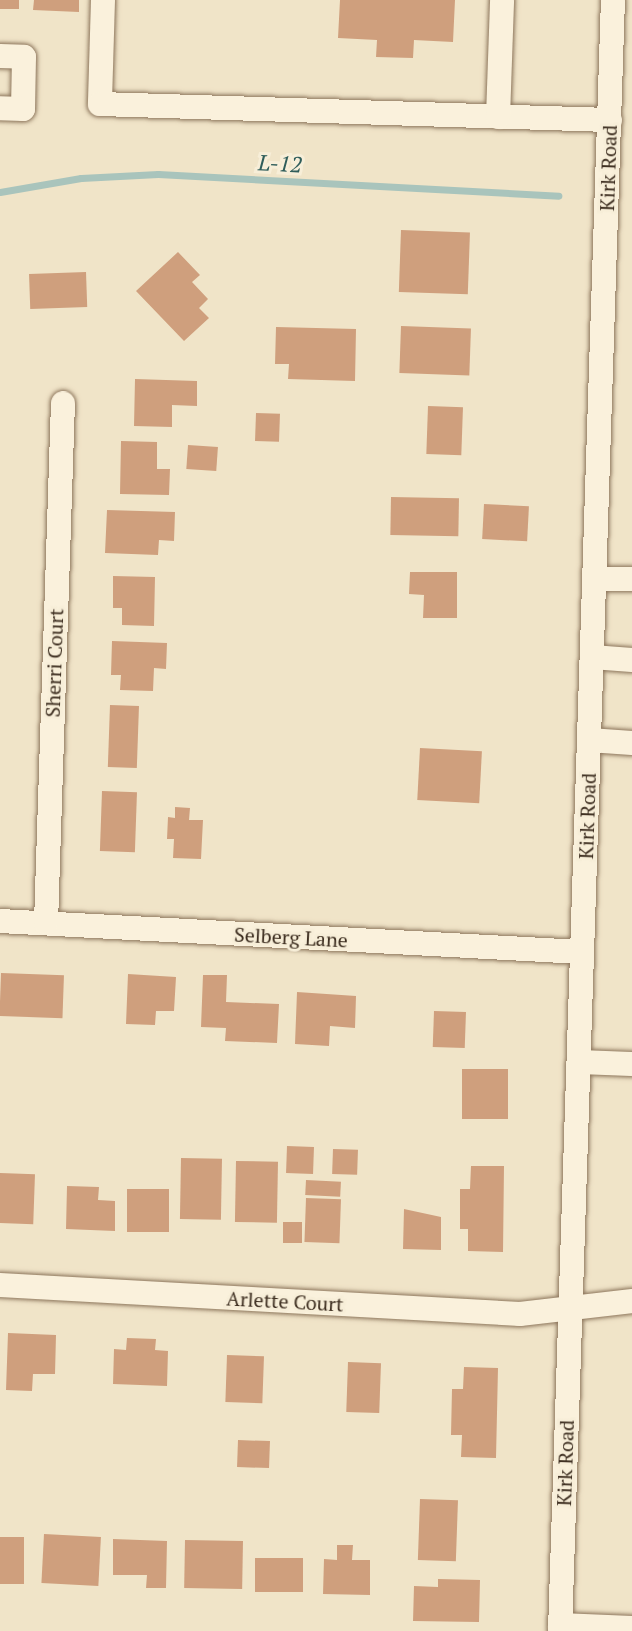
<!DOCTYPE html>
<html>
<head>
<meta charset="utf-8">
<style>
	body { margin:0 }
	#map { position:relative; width:632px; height:1631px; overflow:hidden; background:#f0e4c8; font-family:"PT Serif",serif }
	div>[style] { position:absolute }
	.stream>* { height:7px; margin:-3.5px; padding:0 3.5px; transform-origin:3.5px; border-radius:3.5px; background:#a9c4bc }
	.building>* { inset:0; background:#cf9f7d; transform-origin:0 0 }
	.roads { filter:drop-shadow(0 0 2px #8d765c) drop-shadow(0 0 2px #8d765c) }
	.minor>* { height:24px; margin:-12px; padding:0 12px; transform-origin:12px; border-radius:12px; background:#faf1dc }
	span { translate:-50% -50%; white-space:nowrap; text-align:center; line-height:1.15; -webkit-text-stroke:6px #f7eed8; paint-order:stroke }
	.street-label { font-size:20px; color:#3d2e20 }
	.water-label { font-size:22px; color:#2f5d5a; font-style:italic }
</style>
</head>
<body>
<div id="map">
	<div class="stream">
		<i style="left:0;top:192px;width:82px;rotate:-9.8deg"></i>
		<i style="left:81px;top:178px;width:77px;rotate:-3deg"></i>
		<i style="left:158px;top:174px;width:401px;rotate:3.1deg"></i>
	</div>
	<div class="building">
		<i style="left:0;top:0;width:19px;height:9px"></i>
		<i style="clip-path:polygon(34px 0,79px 0,79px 12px,33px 10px)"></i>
		<i style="clip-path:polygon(340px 0,455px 0,453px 42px,414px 40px,413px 58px,376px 57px,377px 40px,338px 38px)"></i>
		<i style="left:401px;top:230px;width:69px;height:62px;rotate:2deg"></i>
		<i style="clip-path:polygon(178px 252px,200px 275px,192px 282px,208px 299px,199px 308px,209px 318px,184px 341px,136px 291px)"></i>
		<i style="left:86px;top:272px;width:35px;height:57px;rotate:88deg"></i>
		<i style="left:401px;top:326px;width:70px;height:47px;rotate:2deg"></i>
		<i style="clip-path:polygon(276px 327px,356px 329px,355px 381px,288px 379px,289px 364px,275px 364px)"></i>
		<i style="clip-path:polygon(135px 379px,197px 381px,197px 406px,172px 405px,172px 427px,134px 426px)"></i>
		<i style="left:428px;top:406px;width:35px;height:48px;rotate:2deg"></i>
		<i style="left:256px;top:413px;width:24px;height:28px;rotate:2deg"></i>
		<i style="clip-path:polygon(121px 441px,157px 442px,157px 469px,170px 469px,169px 495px,120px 494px)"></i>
		<i style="left:188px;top:445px;width:30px;height:24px;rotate:4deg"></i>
		<i style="left:391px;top:497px;width:68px;height:38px;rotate:1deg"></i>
		<i style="left:484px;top:504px;width:45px;height:35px;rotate:3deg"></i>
		<i style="clip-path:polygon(107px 510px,175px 512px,174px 541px,159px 540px,158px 555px,105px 553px)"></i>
		<i style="clip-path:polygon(410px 572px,457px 572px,457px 618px,423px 618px,424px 595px,409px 594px)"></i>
		<i style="clip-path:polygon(113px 576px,155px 577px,154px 626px,122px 625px,122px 608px,113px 608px)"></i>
		<i style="clip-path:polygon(112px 641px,167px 643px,166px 669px,154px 668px,153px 691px,120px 690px,121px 675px,111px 675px)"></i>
		<i style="left:110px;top:705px;width:29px;height:62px;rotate:2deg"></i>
		<i style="left:420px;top:748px;width:62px;height:52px;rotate:3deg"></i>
		<i style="left:102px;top:791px;width:35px;height:60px;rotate:2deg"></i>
		<i style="clip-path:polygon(175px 807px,190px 808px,189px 820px,203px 820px,201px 859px,173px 858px,174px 839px,167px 839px,168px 817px,175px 818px)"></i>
		<i style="left:1px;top:973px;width:63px;height:43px;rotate:2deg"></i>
		<i style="clip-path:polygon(128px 974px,176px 977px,174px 1011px,156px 1011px,155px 1025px,126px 1024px)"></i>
		<i style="clip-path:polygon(203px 975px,227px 975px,226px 1002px,279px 1004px,277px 1043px,225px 1041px,226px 1028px,201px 1027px)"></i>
		<i style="clip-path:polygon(297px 992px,356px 996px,355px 1028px,330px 1026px,329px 1046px,295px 1044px)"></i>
		<i style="left:434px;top:1011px;width:32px;height:36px;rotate:2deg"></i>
		<i style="left:462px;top:1069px;width:46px;height:50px"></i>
		<i style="left:287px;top:1146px;width:27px;height:27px;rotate:2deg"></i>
		<i style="left:333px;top:1149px;width:25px;height:25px;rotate:2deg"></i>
		<i style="left:181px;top:1158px;width:41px;height:61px;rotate:1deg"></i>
		<i style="left:236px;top:1161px;width:42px;height:61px;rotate:1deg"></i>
		<i style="clip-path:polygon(471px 1166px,504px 1166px,503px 1252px,468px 1251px,468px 1229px,460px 1229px,460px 1189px,470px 1189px)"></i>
		<i style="left:0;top:1173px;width:35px;height:50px;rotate:2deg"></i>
		<i style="left:306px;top:1180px;width:35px;height:15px;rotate:3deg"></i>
		<i style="clip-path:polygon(67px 1186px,99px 1187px,98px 1200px,115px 1201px,115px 1231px,66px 1229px)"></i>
		<i style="left:169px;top:1189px;width:43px;height:42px;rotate:90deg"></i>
		<i style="left:306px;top:1198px;width:35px;height:44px;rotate:2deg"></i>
		<i style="clip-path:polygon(404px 1209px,441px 1217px,441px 1250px,403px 1249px)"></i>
		<i style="left:302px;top:1222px;width:21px;height:19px;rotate:90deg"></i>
		<i style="clip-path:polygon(8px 1333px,56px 1335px,55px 1374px,33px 1374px,32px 1391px,6px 1390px)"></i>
		<i style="clip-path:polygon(127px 1338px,156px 1339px,155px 1350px,168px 1351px,167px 1386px,113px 1384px,114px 1349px,126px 1350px)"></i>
		<i style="left:227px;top:1355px;width:37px;height:47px;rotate:2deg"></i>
		<i style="left:348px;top:1362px;width:33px;height:50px;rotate:2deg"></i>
		<i style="clip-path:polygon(464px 1367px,498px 1368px,496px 1458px,461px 1457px,462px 1435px,451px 1435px,452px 1389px,463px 1389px)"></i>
		<i style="left:238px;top:1440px;width:32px;height:27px;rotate:2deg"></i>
		<i style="left:420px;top:1499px;width:38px;height:61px;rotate:2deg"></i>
		<i style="left:44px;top:1534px;width:57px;height:49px;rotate:3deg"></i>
		<i style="left:0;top:1537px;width:24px;height:47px"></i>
		<i style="clip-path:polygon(113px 1539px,167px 1541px,166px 1588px,146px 1588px,147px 1575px,113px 1575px)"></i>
		<i style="left:185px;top:1540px;width:58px;height:48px;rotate:1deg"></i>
		<i style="clip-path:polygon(337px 1545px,353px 1545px,352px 1560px,370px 1560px,370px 1595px,323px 1594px,324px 1559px,337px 1560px)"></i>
		<i style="left:255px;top:1558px;width:48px;height:34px"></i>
		<i style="clip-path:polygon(438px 1579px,480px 1580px,479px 1622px,413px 1621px,414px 1586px,438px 1587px)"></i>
	</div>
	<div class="roads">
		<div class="minor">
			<i style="left:103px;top:0;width:104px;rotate:91.7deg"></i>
			<i style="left:100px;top:104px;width:510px;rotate:1.8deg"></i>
			<i style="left:0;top:56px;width:24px;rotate:2deg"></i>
			<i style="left:24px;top:57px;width:52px;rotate:91.1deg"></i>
			<i style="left:23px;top:109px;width:23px;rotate:-178deg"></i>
			<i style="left:498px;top:117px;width:117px;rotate:-88deg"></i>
			<i style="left:595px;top:579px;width:37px"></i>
			<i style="left:592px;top:657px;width:40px;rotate:4.3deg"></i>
			<i style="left:589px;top:740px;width:43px;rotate:4deg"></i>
			<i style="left:0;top:921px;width:583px;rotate:3.05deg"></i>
			<i style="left:46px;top:923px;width:520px;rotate:-88.13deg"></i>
			<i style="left:579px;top:1062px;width:53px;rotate:2.2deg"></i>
			<i style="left:0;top:1285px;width:521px;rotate:3.19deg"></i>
			<i style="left:520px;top:1314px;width:113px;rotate:-6.6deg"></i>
			<i style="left:560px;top:1625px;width:72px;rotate:2.4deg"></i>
			<i style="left:560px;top:1631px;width:1632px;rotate:-88.14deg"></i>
		</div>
	</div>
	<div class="street-label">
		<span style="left:608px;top:168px;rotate:-88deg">Kirk Road</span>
		<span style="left:54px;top:663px;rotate:-88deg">Sherri Court</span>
		<span style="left:587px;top:816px;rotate:-88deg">Kirk Road</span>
		<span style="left:291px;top:937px;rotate:3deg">Selberg Lane</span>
		<span style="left:285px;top:1301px;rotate:3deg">Arlette Court</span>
		<span style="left:565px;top:1463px;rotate:-88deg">Kirk Road</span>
	</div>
	<div class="water-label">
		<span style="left:280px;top:163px;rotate:3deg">L-12</span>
	</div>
</div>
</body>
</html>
